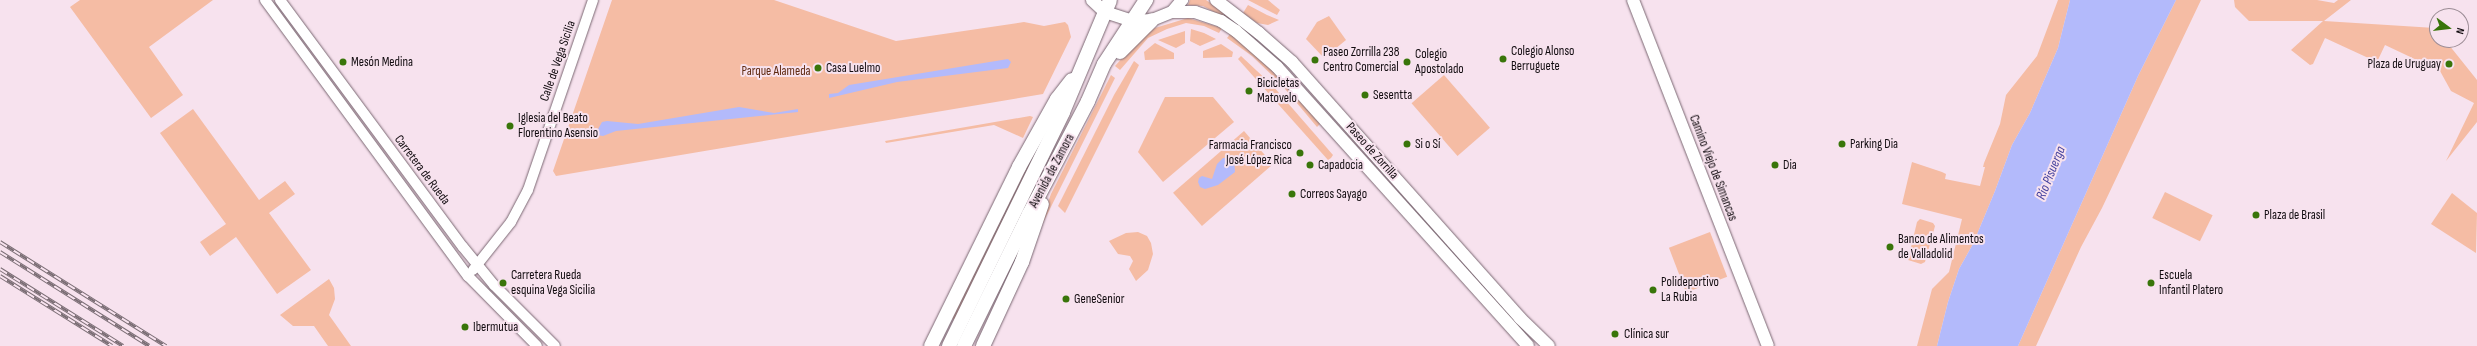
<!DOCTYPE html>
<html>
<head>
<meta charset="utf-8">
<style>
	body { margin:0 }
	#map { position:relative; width:2477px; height:346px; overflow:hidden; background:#f7e2ee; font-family:"Sofia Sans Condensed",sans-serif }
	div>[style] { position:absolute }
	.green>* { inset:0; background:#f5bca4; transform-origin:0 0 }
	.water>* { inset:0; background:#b3bafb }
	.roads { filter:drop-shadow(0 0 1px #7a6772) drop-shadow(0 0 1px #7a6772) }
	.minor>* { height:10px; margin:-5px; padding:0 5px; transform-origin:5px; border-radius:5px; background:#fff }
	.major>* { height:12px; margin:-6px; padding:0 6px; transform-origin:6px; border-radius:6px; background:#fff }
	.highway>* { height:14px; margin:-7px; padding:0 7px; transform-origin:7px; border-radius:7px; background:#fff }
	.rail>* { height:4px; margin-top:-2px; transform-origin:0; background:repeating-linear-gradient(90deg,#f7e2ee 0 8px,#7a6d74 0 16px); box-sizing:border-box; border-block:1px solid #7a6d74 }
	.dots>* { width:11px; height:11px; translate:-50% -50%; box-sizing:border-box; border:2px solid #f7e2ee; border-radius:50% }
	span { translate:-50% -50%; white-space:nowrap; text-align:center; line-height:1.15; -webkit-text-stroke:4px #f7e2ee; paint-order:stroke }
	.poi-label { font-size:13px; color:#110b0f }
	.left { translate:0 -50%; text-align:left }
	.right { translate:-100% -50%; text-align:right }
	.street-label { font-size:13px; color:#110b0f }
	.park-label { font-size:13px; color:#5e280f }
	.water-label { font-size:14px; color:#44419d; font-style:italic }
	.north { position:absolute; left:2429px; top:8px; width:40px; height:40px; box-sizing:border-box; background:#f7e2ee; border:1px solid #9b8c95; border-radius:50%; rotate:105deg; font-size:11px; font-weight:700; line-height:16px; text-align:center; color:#110b0f }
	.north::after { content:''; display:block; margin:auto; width:14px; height:18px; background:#39750a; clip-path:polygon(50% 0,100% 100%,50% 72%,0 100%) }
</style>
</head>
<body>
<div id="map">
	<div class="green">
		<i style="clip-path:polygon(80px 0,213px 0,149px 47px,183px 95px,151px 118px,70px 7px)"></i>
		<i style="clip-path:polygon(612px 0,774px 0,896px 41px,1024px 22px,1044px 26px,1065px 22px,1068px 25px,1071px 37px,1043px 94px,556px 176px,553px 171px)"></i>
		<i style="clip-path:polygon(1190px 0,1206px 0,1230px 16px,1227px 19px,1203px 6px,1188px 5px)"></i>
		<i style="clip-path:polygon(1248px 0,1268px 0,1280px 10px,1277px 15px)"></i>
		<i style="clip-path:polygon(2058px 0,2070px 0,2058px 48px,2030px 113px,2012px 145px,1995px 191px,1973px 244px,1959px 269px,1948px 302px,1937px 346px,1917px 346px,1932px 289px,1949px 272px,1962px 219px,1902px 204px,1912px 162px,1942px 172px,1946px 174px,1945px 179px,1980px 186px,1985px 167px,1983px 167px,1984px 163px,2000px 124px,2006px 95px,2037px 56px)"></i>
		<i style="clip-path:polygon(2176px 0,2201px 0,2102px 208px,2081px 247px,2036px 346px,2018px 346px,2138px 76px)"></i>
		<i style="clip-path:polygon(2234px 0,2317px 0,2334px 3px,2338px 0,2351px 0,2324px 21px,2435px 28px,2437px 40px,2445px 40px,2477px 80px,2477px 122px,2446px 161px,2474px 103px,2451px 91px,2440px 71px,2385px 45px,2377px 62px,2325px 38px,2313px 64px,2310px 65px,2291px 50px,2323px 21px,2249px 21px,2235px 7px)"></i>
		<i style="clip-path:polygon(1248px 5px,1267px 15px,1279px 20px,1268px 25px,1257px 23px,1243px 13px)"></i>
		<i style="clip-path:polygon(1329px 16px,1346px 40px,1324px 58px,1306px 39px,1317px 22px)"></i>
		<i style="clip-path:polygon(1188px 18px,1222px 28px,1219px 33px,1204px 26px,1186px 23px,1167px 29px,1148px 38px,1120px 70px,1115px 66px,1144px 34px,1155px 28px)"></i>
		<i style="clip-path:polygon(1191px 29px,1204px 33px,1216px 39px,1200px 46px,1190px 41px)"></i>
		<i style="clip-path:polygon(1185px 31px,1185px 43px,1176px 48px,1158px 40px)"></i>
		<i style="clip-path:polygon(1231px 33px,1254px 50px,1321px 123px,1317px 127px,1280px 83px,1252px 56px,1227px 38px)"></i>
		<i style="clip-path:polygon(1155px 43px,1174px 53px,1174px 59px,1145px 60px,1144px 52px)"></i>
		<i style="clip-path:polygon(1221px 44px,1233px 52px,1232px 57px,1203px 58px,1203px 51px)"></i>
		<i style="clip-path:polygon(1241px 56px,1273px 86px,1333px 155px,1331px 158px,1328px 160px,1238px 59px)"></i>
		<i style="clip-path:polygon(1134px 61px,1139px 65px,1065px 213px,1058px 206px,1114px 95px)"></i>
		<i style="clip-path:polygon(1111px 75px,1115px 78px,1034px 241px,1051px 194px)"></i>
		<i style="left:1444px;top:75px;width:70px;height:43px;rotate:49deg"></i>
		<i style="clip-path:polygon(1065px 97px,955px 320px,949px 317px,1029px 158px)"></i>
		<i style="clip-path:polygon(1165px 97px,1213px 97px,1234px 122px,1163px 182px,1138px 152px)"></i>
		<i style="clip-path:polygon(193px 109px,259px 200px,285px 181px,295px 194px,269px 213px,311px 270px,277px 294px,236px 237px,210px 256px,200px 242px,226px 224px,160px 133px)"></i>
		<i style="clip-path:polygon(1030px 116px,1033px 117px,1023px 138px,994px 125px,886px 143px,885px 141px)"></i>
		<i style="left:1244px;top:131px;width:44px;height:94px;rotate:49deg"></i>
		<i style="left:2165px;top:192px;width:53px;height:29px;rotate:26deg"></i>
		<i style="clip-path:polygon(2452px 193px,2477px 213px,2476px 253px,2431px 224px)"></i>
		<i style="clip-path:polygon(1920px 219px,1933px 223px,1935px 226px,1925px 262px,1921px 264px,1908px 260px,1917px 222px)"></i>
		<i style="clip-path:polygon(1138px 232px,1147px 236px,1151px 243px,1153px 254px,1148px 270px,1136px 281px,1129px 269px,1133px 261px,1130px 256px,1118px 254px,1109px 241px,1126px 233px)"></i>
		<i style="left:1710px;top:232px;width:48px;height:44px;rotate:69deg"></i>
		<i style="clip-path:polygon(329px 279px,334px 288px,335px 299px,329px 315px,351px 346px,328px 346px,314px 326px,293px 326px,280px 315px)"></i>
	</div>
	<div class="water">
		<i style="clip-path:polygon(2070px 0,2176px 0,2138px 76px,2018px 346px,1937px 346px,1948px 302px,1959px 269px,1973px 244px,1995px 191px,2012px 145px,2030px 113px,2058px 48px)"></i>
		<i style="clip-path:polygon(1008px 59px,1011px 62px,1008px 68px,897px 82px,829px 98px,829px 94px,838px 93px,849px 85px)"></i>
		<i style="clip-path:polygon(739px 107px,774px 113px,798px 109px,798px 112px,616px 131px,603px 136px,597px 135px,597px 131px,602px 122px,607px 121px,638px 124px)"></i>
		<i style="clip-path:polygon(1223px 158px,1234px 158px,1235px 172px,1218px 185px,1205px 189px,1200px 187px,1198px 182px,1199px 178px,1202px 176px,1212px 179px,1217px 164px)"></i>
	</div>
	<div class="roads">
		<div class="minor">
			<i style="left:265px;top:0;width:343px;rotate:53.7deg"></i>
			<i style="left:468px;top:276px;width:98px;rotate:45.4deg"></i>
			<i style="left:280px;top:0;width:307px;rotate:53.5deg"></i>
			<i style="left:463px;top:247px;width:49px;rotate:50.8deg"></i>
			<i style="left:494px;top:285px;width:86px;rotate:45deg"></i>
			<i style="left:473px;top:270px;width:61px;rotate:-51.6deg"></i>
			<i style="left:511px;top:222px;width:36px;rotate:-62deg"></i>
			<i style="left:528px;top:190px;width:201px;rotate:-71.1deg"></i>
		</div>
		<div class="major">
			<i style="left:1092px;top:0;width:18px;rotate:43deg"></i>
			<i style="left:1105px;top:12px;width:29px;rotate:18deg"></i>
			<i style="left:1133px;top:21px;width:19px;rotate:-3deg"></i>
			<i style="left:1152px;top:20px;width:22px;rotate:-22deg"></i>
			<i style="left:1172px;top:12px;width:23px"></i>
			<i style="left:1195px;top:12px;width:28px;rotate:19deg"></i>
			<i style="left:1221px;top:21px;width:18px;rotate:34deg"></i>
			<i style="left:1236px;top:31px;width:55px;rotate:41.3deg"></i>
			<i style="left:1277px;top:67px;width:375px;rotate:48deg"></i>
			<i style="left:1216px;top:0;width:54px;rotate:37.5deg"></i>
			<i style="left:1259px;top:33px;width:44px;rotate:41.3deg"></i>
			<i style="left:1292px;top:62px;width:343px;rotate:48.3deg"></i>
			<i style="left:1520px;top:318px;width:40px;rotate:44deg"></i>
			<i style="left:1633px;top:0;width:371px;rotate:68.7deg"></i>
			<i style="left:1172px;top:12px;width:16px;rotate:-50deg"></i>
		</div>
		<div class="highway">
			<i style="left:1120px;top:52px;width:45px;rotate:-45deg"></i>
			<i style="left:931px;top:346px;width:199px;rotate:-63.8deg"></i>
			<i style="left:1019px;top:167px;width:78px;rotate:-60.8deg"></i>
			<i style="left:1057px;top:99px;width:24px;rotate:-52deg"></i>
			<i style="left:949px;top:346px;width:260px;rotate:-64deg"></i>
			<i style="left:1063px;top:112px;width:121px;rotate:-67.2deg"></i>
			<i style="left:964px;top:346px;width:147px;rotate:-63.8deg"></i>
			<i style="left:1029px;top:214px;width:127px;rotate:-62.4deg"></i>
			<i style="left:1088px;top:101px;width:40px;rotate:-66.6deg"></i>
			<i style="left:1104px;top:64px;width:77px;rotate:-56.7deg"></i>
			<i style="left:983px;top:346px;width:93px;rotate:-65.1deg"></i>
			<i style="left:1022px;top:262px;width:61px;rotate:-71deg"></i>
		</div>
	</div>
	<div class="rail">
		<i style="left:0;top:242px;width:196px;rotate:32.1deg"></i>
		<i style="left:0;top:252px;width:176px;rotate:32.2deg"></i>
		<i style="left:0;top:269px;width:145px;rotate:32deg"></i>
		<i style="left:0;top:276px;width:132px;rotate:32deg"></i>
	</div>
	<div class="dots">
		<i style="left:1503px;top:59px;background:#39750a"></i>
		<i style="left:1315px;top:60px;background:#39750a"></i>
		<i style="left:343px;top:62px;background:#39750a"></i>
		<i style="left:1407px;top:62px;background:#39750a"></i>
		<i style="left:2449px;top:64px;background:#39750a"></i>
		<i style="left:818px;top:68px;background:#39750a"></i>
		<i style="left:1249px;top:91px;background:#39750a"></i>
		<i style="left:1365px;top:95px;background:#39750a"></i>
		<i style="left:510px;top:126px;background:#39750a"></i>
		<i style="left:1407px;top:144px;background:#39750a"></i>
		<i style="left:1842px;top:144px;background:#39750a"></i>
		<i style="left:1300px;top:153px;background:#39750a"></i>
		<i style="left:1310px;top:165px;background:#39750a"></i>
		<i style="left:1775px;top:165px;background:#39750a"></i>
		<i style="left:1292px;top:194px;background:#39750a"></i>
		<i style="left:2256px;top:215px;background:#39750a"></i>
		<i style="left:1890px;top:247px;background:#39750a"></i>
		<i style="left:503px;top:283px;background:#39750a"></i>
		<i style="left:2151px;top:283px;background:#39750a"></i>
		<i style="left:1653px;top:290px;background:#39750a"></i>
		<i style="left:1066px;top:299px;background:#39750a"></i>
		<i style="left:465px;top:327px;background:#39750a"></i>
		<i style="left:1615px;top:334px;background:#39750a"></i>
	</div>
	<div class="poi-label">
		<span class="left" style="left:1511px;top:59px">Colegio Alonso<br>Berruguete</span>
		<span class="left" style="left:1323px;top:60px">Paseo Zorrilla 238<br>Centro Comercial</span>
		<span class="left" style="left:1415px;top:62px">Colegio<br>Apostolado</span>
		<span class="left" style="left:351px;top:62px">Mesón Medina</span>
		<span class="right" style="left:2441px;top:64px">Plaza de Uruguay</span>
		<span class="left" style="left:826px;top:68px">Casa Luelmo</span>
		<span class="left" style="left:1257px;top:91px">Bicicletas<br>Matovelo</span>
		<span class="left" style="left:1373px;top:95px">Sesentta</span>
		<span class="left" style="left:518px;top:126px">Iglesia del Beato<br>Florentino Asensio</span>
		<span class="left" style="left:1415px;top:144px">Si o Sí</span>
		<span class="left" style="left:1850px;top:144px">Parking Dia</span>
		<span class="right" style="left:1292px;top:153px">Farmacia Francisco<br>José López Rica</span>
		<span class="left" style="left:1318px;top:165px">Capadocia</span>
		<span class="left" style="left:1783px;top:165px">Dia</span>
		<span class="left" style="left:1300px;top:194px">Correos Sayago</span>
		<span class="left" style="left:2264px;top:215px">Plaza de Brasil</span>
		<span class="left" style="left:1898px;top:247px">Banco de Alimentos<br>de Valladolid</span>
		<span class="left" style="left:511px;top:283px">Carretera Rueda<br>esquina Vega Sicilia</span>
		<span class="left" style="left:2159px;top:283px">Escuela<br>Infantil Platero</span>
		<span class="left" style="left:1661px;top:290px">Polideportivo<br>La Rubia</span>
		<span class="left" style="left:1074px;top:299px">GeneSenior</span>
		<span class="left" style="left:473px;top:327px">Ibermutua</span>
		<span class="left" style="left:1624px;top:334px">Clínica sur</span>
	</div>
	<div class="street-label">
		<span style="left:558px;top:61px;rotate:-71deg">Calle de Vega Sicilia</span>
		<span style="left:1372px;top:151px;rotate:48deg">Paseo de Zorrilla</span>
		<span style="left:1713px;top:168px;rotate:69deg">Camino Viejo de Simancas</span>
		<span style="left:422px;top:170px;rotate:53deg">Carretera de Rueda</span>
		<span style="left:1052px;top:171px;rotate:-62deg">Avenida de Zamora</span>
	</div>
	<div class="park-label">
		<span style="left:776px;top:71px">Parque Alameda</span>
	</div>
	<div class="water-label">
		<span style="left:2051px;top:173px;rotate:-68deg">Río Pisuerga</span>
	</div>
	<div class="north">N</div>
</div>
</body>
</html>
